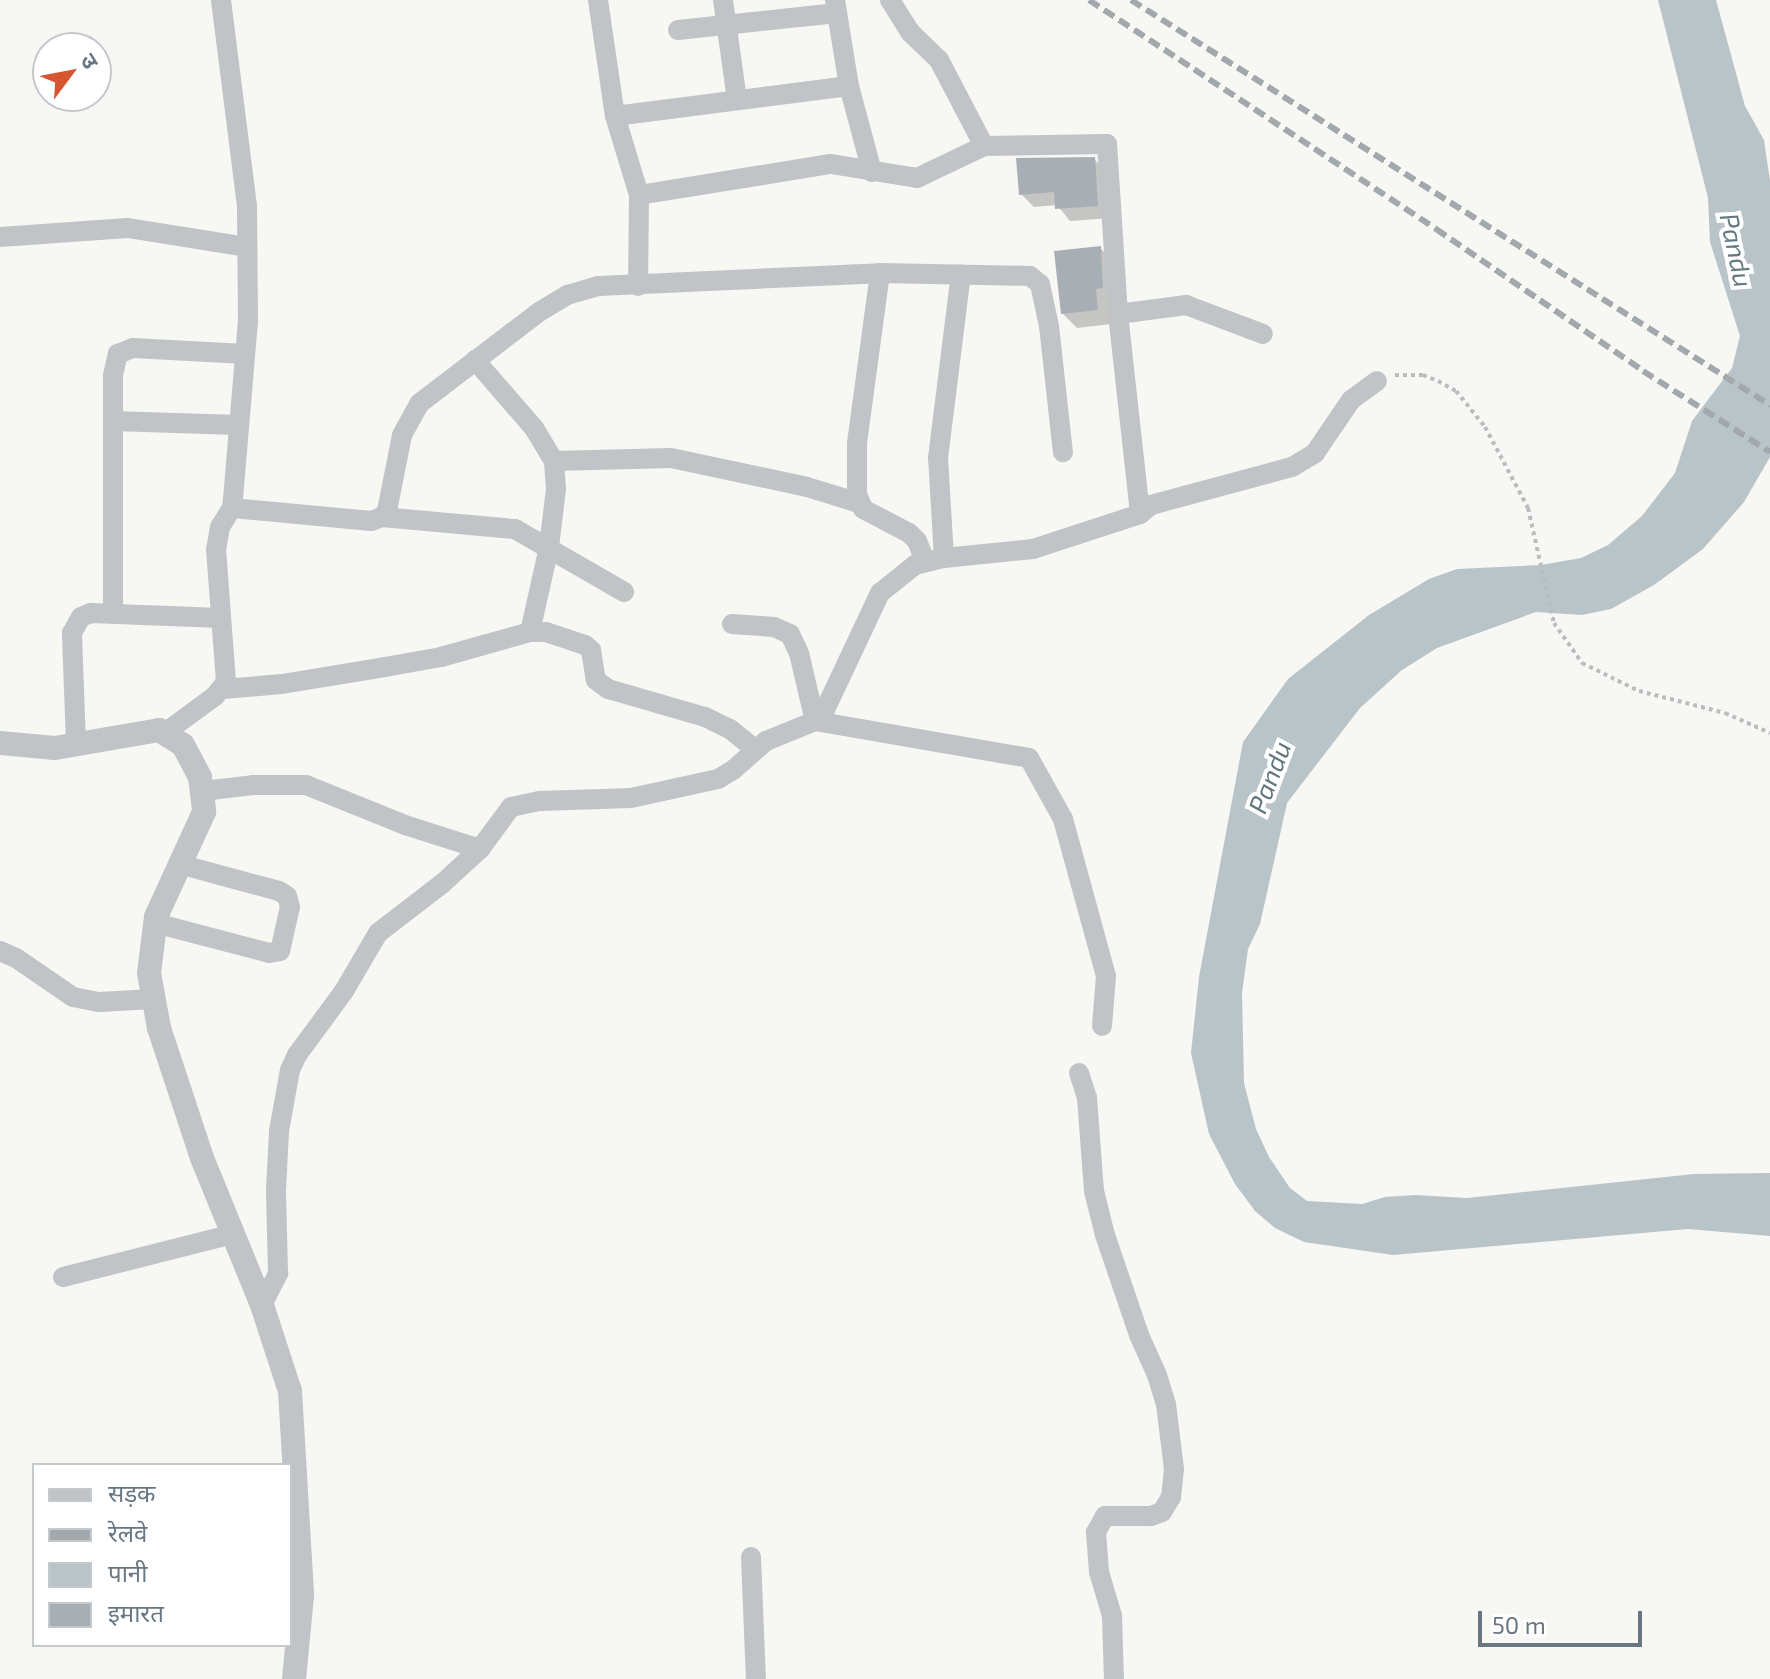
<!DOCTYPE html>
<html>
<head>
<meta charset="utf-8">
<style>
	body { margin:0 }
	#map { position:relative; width:1770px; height:1679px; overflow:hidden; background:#f7f7f4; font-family:"Exo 2","Noto Sans Devanagari",sans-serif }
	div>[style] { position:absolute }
	.water>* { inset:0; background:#b9c4c8 }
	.shadow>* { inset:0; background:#0003 }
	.building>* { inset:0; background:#a8afb4 }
	.path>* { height:4px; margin-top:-2px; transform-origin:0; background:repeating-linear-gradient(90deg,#babdbf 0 4px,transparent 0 8px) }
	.minor>* { height:20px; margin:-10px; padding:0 10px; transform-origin:10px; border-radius:10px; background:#c0c4c7 }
	.tertiary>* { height:24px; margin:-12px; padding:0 12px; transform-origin:12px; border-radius:12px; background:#c0c4c7 }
	.rail>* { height:6px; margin-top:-3px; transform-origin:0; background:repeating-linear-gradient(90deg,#a2a8ac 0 12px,transparent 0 18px) }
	span { translate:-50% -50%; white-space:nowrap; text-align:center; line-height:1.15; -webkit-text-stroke:8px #fff; paint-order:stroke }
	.water-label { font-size:26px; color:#63787f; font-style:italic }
	.legend { position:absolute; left:32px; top:1463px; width:260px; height:184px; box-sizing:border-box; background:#fff; border:2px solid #c3c9cd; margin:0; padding:10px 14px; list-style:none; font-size:24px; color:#687783 }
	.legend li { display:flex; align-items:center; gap:16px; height:40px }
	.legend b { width:40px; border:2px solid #c3c9cd }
	.north { position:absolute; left:32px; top:32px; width:80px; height:80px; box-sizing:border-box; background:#fff; border:2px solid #c3c9cd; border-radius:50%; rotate:58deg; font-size:22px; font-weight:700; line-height:32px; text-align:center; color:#687783 }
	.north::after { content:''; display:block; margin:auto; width:28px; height:36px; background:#d85532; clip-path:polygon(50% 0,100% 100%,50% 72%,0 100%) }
	.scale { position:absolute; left:1478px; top:1611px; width:164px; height:36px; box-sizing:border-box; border:4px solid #687783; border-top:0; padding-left:10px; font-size:24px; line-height:28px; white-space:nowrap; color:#687783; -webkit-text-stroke:6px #fff; paint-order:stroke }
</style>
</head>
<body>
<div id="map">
	<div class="water">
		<i style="clip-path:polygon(1658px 0,1716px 0,1745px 106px,1764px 140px,1770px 181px,1770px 457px,1744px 502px,1703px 549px,1654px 585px,1611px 609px,1582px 615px,1536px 612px,1437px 648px,1402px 670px,1360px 708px,1287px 803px,1260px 924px,1248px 949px,1242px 993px,1244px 1083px,1256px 1129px,1269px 1157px,1290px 1188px,1307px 1201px,1362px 1204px,1385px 1197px,1415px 1195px,1467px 1198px,1694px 1174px,1770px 1173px,1770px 1236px,1688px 1229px,1393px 1255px,1304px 1242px,1275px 1228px,1255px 1211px,1235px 1184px,1209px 1134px,1191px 1053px,1199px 977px,1243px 742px,1288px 679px,1369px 615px,1429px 579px,1457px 569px,1541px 565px,1581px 558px,1608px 545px,1642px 516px,1675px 473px,1692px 421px,1732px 368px,1740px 336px,1710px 242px,1708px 198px)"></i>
	</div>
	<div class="shadow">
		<i style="clip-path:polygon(1094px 159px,1107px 172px,1110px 218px,1070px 221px,1057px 205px,1034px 207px,1021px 194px)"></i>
		<i style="clip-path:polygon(1100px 248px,1114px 262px,1111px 324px,1077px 328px,1063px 314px)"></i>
	</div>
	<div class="building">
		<i style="clip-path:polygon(1095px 157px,1098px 206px,1055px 209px,1054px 192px,1019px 195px,1016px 158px)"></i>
		<i style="clip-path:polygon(1101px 246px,1103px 288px,1096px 289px,1098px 310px,1061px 314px,1054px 251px)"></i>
	</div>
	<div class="path">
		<i style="left:1395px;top:375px;width:28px"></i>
		<i style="left:1423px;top:375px;width:16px;rotate:22deg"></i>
		<i style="left:1438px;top:381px;width:21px;rotate:29deg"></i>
		<i style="left:1456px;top:391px;width:46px;rotate:51.1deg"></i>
		<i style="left:1485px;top:427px;width:92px;rotate:62deg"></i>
		<i style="left:1528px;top:508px;width:118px;rotate:77.3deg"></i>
		<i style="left:1554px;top:623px;width:49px;rotate:55deg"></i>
		<i style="left:1582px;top:663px;width:64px;rotate:26.2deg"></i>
		<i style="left:1639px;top:691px;width:89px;rotate:14.3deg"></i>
		<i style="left:1725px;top:713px;width:49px;rotate:24deg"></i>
	</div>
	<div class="minor">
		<i style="left:598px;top:0;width:117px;rotate:81.7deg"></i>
		<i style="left:615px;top:116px;width:83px;rotate:73.1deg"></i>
		<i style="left:639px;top:195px;width:91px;rotate:90.6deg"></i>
		<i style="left:723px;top:0;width:101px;rotate:82deg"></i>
		<i style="left:835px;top:0;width:87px;rotate:80.8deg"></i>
		<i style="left:849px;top:86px;width:89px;rotate:75deg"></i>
		<i style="left:890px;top:0;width:39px;rotate:58deg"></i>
		<i style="left:911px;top:33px;width:39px;rotate:44deg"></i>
		<i style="left:939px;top:60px;width:97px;rotate:62.4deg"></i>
		<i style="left:678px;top:30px;width:160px;rotate:-6.1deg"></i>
		<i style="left:615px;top:116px;width:236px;rotate:-7.3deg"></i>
		<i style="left:639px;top:195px;width:194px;rotate:-9.2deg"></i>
		<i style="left:831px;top:164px;width:87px;rotate:9.2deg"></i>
		<i style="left:917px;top:178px;width:74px;rotate:-25.5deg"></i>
		<i style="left:984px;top:146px;width:123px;rotate:-0.9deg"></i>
		<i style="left:1107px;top:144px;width:170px;rotate:86.3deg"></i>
		<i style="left:1118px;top:314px;width:201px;rotate:83.7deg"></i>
		<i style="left:0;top:237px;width:128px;rotate:-4deg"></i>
		<i style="left:128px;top:228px;width:120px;rotate:9.1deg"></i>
		<i style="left:880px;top:273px;width:173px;rotate:97.7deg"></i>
		<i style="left:857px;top:444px;width:50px;rotate:90deg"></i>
		<i style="left:857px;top:494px;width:16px;rotate:68deg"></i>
		<i style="left:863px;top:509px;width:52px;rotate:27.6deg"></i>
		<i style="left:909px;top:533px;width:11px;rotate:45deg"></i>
		<i style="left:917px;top:541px;width:22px;rotate:68deg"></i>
		<i style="left:1118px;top:314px;width:69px;rotate:-7.5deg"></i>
		<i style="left:1186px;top:305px;width:82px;rotate:20.6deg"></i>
		<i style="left:475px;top:360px;width:90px;rotate:49.1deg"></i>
		<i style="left:534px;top:428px;width:39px;rotate:59deg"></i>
		<i style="left:554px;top:461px;width:28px;rotate:86deg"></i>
		<i style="left:556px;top:489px;width:58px;rotate:96.9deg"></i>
		<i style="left:549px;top:547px;width:87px;rotate:102.6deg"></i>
		<i style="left:113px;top:421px;width:125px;rotate:1.8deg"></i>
		<i style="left:554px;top:461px;width:117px;rotate:-1.5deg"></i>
		<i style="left:671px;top:458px;width:139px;rotate:12deg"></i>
		<i style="left:807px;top:487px;width:54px;rotate:17.1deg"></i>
		<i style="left:232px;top:508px;width:140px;rotate:5.3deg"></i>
		<i style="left:371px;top:521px;width:12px;rotate:-20deg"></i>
		<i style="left:382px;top:517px;width:8px;rotate:-50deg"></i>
		<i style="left:387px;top:511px;width:77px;rotate:-78.8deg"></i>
		<i style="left:402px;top:435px;width:37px;rotate:-61deg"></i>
		<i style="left:420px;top:403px;width:150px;rotate:-37.4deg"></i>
		<i style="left:539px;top:312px;width:33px;rotate:-31deg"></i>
		<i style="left:567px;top:295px;width:33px;rotate:-16deg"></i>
		<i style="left:599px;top:286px;width:281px;rotate:-2.6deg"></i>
		<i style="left:880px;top:273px;width:150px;rotate:1.1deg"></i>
		<i style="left:1030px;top:276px;width:13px;rotate:39deg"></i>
		<i style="left:1040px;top:284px;width:43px;rotate:77.9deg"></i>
		<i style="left:1049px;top:326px;width:127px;rotate:83.7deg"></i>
		<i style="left:382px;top:517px;width:134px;rotate:5.2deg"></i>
		<i style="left:515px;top:529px;width:126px;rotate:30deg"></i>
		<i style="left:944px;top:558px;width:100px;rotate:-93.4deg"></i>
		<i style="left:938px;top:458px;width:185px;rotate:-82.9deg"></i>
		<i style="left:113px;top:614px;width:239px;rotate:-90deg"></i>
		<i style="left:113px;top:375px;width:22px;rotate:-77deg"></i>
		<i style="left:118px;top:354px;width:16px;rotate:-22deg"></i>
		<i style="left:133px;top:348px;width:112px;rotate:3.1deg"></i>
		<i style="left:732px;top:624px;width:42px;rotate:4.1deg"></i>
		<i style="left:774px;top:627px;width:17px;rotate:24deg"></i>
		<i style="left:790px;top:634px;width:21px;rotate:65deg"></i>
		<i style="left:799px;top:653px;width:70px;rotate:76.8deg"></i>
		<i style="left:815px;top:721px;width:217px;rotate:9.8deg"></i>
		<i style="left:1029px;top:758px;width:70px;rotate:60.9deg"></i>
		<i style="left:1063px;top:819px;width:163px;rotate:74.7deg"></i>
		<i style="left:1106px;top:976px;width:50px;rotate:94.6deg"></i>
		<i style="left:223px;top:689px;width:59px;rotate:-4.8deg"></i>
		<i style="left:282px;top:684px;width:104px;rotate:-9.4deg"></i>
		<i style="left:385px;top:667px;width:57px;rotate:-10.1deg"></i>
		<i style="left:441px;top:657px;width:92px;rotate:-15.7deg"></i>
		<i style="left:530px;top:632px;width:16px"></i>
		<i style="left:546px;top:632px;width:41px;rotate:18.4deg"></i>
		<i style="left:585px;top:645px;width:8px;rotate:40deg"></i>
		<i style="left:591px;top:650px;width:30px;rotate:81deg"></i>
		<i style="left:596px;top:680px;width:15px;rotate:37deg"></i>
		<i style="left:608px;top:689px;width:101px;rotate:16.1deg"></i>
		<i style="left:705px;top:717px;width:28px;rotate:26deg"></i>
		<i style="left:730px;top:729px;width:32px;rotate:39deg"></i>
		<i style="left:166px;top:732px;width:61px;rotate:-36.3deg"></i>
		<i style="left:215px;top:696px;width:18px;rotate:-52deg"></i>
		<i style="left:226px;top:682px;width:132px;rotate:-94.3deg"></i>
		<i style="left:216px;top:550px;width:23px;rotate:-80deg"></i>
		<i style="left:220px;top:527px;width:22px;rotate:-58deg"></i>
		<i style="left:232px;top:508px;width:9px;rotate:-84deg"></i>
		<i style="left:233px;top:499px;width:178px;rotate:-85.2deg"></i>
		<i style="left:248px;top:322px;width:116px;rotate:-90.5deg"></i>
		<i style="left:247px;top:206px;width:208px;rotate:-97.2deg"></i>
		<i style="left:76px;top:744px;width:111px;rotate:-92.1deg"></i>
		<i style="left:72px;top:633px;width:18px;rotate:-61deg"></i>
		<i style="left:81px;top:617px;width:11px;rotate:-22deg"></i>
		<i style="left:91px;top:613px;width:130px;rotate:2.2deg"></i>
		<i style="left:203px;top:791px;width:50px;rotate:-6.8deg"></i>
		<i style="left:253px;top:785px;width:53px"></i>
		<i style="left:306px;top:785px;width:107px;rotate:22deg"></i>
		<i style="left:405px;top:825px;width:79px;rotate:17.7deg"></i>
		<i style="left:155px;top:923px;width:118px;rotate:14.7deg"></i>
		<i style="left:269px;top:953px;width:11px;rotate:-10deg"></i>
		<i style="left:280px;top:951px;width:45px;rotate:-77.2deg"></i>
		<i style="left:290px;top:907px;width:11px;rotate:-105deg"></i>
		<i style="left:287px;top:896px;width:9px;rotate:-148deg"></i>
		<i style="left:279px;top:891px;width:104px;rotate:-164.9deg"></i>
		<i style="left:0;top:951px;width:17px;rotate:24deg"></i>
		<i style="left:16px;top:958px;width:69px;rotate:34.4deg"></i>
		<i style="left:73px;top:997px;width:26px;rotate:11deg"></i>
		<i style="left:99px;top:1002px;width:54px;rotate:-3.2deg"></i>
		<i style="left:1079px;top:1073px;width:26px;rotate:72deg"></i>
		<i style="left:1087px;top:1098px;width:93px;rotate:85.7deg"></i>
		<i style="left:1094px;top:1191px;width:45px;rotate:76deg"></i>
		<i style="left:1105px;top:1235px;width:106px;rotate:71.2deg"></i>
		<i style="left:1139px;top:1335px;width:44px;rotate:65.8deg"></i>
		<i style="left:1157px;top:1375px;width:30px;rotate:73deg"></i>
		<i style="left:1166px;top:1404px;width:65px;rotate:83deg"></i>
		<i style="left:1174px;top:1469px;width:28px;rotate:96deg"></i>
		<i style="left:1171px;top:1497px;width:17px;rotate:121deg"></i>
		<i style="left:1162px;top:1512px;width:12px;rotate:160deg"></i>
		<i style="left:1151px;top:1516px;width:46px;rotate:180deg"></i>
		<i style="left:1105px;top:1516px;width:18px;rotate:119deg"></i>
		<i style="left:1096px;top:1532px;width:40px;rotate:85.7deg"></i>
		<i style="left:1099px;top:1572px;width:46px;rotate:73.5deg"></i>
		<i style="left:1112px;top:1616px;width:63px;rotate:88.2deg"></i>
		<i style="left:63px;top:1277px;width:175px;rotate:-14.2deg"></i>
		<i style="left:262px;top:1305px;width:36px;rotate:-63deg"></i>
		<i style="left:278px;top:1273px;width:82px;rotate:-91.4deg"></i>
		<i style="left:276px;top:1191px;width:60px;rotate:-87.1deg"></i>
		<i style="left:279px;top:1131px;width:62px;rotate:-79.8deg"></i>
		<i style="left:290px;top:1070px;width:17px;rotate:-65deg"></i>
		<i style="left:297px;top:1055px;width:79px;rotate:-53.7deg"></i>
		<i style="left:344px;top:991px;width:67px;rotate:-59.6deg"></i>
		<i style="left:378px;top:933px;width:82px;rotate:-37.6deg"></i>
		<i style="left:443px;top:883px;width:50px;rotate:-42.6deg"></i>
		<i style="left:480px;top:849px;width:52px;rotate:-53.6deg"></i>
		<i style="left:511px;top:807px;width:30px;rotate:-12deg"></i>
		<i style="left:540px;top:801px;width:91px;rotate:-1.9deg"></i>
		<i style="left:631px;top:798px;width:89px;rotate:-12.3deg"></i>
		<i style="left:718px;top:779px;width:17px;rotate:-31deg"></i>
		<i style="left:733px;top:770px;width:44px;rotate:-41.3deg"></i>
		<i style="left:766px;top:741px;width:53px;rotate:-22.2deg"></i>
		<i style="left:815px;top:721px;width:11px;rotate:-41deg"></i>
		<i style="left:823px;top:714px;width:134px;rotate:-64.8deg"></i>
		<i style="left:880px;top:593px;width:45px;rotate:-38.7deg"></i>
		<i style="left:915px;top:565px;width:30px;rotate:-14deg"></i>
		<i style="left:944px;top:558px;width:89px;rotate:-5.8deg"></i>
		<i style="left:1033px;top:549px;width:113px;rotate:-18.1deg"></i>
		<i style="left:1140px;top:514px;width:14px;rotate:-39deg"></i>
		<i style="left:1151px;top:505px;width:146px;rotate:-15.1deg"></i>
		<i style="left:1292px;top:467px;width:27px;rotate:-31deg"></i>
		<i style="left:1315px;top:453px;width:64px;rotate:-55.8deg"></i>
		<i style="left:1351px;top:400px;width:32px;rotate:-36deg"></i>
		<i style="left:751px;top:1557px;width:122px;rotate:87.7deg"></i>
	</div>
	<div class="tertiary">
		<i style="left:0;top:743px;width:55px;rotate:5.2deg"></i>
		<i style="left:55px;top:748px;width:106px;rotate:-9.8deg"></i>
		<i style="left:159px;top:730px;width:28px;rotate:32deg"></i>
		<i style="left:183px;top:745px;width:36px;rotate:62deg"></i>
		<i style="left:200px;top:777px;width:35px;rotate:83deg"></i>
		<i style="left:204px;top:812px;width:115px;rotate:114.6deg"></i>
		<i style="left:156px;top:917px;width:56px;rotate:97.1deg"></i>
		<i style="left:149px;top:973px;width:56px;rotate:79.7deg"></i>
		<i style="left:159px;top:1028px;width:137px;rotate:71.7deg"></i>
		<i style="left:202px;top:1158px;width:159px;rotate:67.8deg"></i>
		<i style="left:262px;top:1305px;width:90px;rotate:72deg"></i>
		<i style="left:290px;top:1391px;width:205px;rotate:86.6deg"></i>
		<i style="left:302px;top:1596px;width:83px;rotate:95.5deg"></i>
	</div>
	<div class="rail">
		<i style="left:1089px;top:0;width:416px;rotate:33.4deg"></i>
		<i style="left:1436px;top:229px;width:251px;rotate:34.4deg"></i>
		<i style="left:1643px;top:371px;width:151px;rotate:32.5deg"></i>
		<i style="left:1131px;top:0;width:757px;rotate:32.37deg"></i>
	</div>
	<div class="water-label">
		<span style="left:1737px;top:250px;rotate:78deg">Pandu</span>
		<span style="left:1269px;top:777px;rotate:-69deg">Pandu</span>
	</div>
	<ul class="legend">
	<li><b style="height:10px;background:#c0c4c7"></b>सड़क</li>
	<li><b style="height:10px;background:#a2a8ac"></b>रेलवे</li>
	<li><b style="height:22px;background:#b9c4c8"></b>पानी</li>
	<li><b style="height:22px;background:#a8afb4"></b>इमारत</li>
	</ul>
	<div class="north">उ</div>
	<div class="scale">50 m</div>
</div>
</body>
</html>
